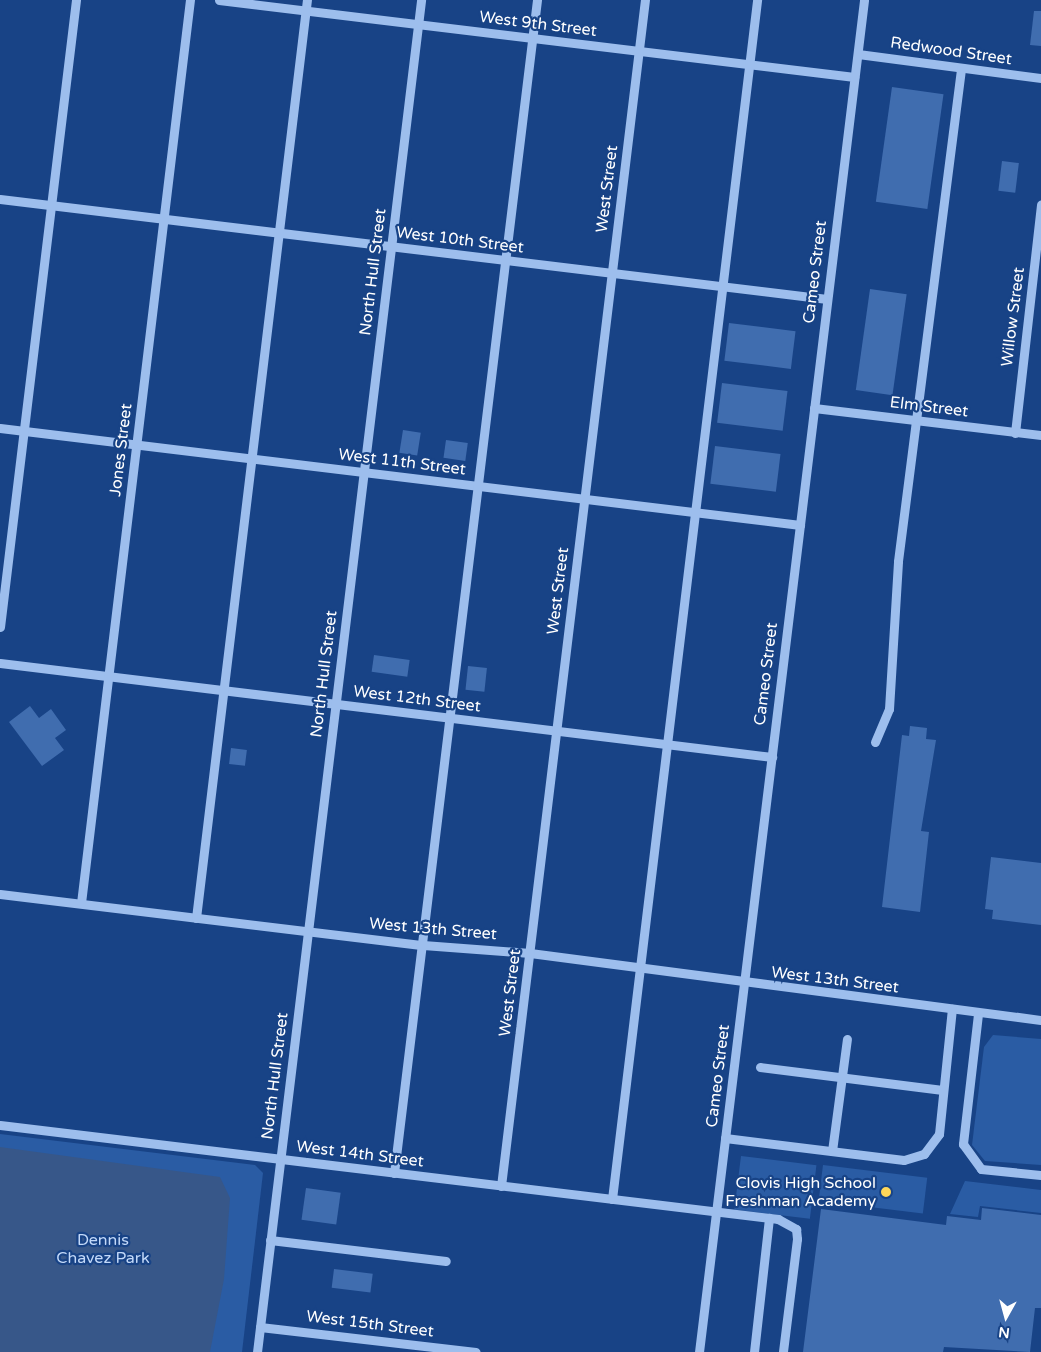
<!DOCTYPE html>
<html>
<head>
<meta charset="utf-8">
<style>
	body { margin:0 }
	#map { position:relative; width:1041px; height:1352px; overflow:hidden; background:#184386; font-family:"Varela Round",sans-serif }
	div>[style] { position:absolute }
	.green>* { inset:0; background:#2a5ca4; transform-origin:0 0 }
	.water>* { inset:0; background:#375789 }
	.building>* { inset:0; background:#406daf; transform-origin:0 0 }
	.minor>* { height:9px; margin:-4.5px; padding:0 4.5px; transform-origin:4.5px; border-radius:4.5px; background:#9dbeed }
	.dots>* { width:14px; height:14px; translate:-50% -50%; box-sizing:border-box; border:2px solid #184386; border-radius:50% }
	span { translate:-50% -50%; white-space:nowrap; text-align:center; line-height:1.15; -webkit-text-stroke:4.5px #184386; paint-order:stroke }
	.street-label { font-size:16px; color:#fff }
	.poi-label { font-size:16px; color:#fff }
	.right { translate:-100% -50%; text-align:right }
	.park-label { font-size:16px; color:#c3d9f9 }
	.north { position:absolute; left:981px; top:1292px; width:50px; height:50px; -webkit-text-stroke:4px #184386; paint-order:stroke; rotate:187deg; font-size:14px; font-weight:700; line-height:20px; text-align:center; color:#fff }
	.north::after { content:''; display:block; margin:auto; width:18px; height:22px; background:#fff; clip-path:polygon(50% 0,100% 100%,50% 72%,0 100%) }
</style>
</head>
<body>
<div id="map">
	<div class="green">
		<i style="clip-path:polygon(993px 1035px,1041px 1039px,1041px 1165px,985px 1161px,972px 1145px,984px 1047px)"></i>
		<i style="clip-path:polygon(0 1134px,255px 1165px,263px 1173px,242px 1352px,0 1352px)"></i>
		<i style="left:741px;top:1156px;width:76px;height:54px;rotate:7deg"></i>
		<i style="left:823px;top:1165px;width:105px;height:36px;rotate:7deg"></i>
		<i style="clip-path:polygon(965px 1181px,1041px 1190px,1041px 1213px,980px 1206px,978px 1217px,950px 1214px)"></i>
	</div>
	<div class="water">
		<i style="clip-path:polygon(0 1147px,220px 1177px,230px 1198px,224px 1279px,210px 1352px,0 1352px)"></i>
	</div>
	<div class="building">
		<i style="clip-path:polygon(1034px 11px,1041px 11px,1041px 46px,1030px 45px)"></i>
		<i style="left:892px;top:87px;width:52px;height:116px;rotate:8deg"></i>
		<i style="left:1002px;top:161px;width:17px;height:30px;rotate:7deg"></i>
		<i style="left:870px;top:289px;width:37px;height:102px;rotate:8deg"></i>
		<i style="left:729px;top:323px;width:67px;height:38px;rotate:7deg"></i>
		<i style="left:722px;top:383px;width:66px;height:40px;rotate:7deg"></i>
		<i style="left:403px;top:430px;width:18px;height:23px;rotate:9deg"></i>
		<i style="left:446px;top:440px;width:22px;height:18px;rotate:8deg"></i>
		<i style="left:715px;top:446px;width:66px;height:38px;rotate:7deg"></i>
		<i style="left:374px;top:655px;width:36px;height:17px;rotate:8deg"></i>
		<i style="left:468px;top:666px;width:19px;height:24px;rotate:6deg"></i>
		<i style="clip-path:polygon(30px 706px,39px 718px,51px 709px,66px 730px,55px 738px,64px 750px,42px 766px,9px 722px)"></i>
		<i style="clip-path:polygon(910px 726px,927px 728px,926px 739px,936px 740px,921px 831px,929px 832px,920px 912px,882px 907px,902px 735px,909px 736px)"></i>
		<i style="left:231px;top:748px;width:16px;height:16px;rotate:7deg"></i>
		<i style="clip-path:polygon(991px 857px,1041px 863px,1041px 925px,992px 919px,993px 910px,985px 909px)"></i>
		<i style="left:306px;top:1188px;width:35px;height:32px;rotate:8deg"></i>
		<i style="clip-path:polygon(982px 1208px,1041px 1215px,1041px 1308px,1035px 1308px,1030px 1352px,944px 1347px,943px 1352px,803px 1352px,821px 1209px,946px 1225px,947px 1216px,981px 1220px)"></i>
		<i style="left:334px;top:1269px;width:39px;height:19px;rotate:7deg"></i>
	</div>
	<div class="minor">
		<i style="left:219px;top:0;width:640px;rotate:6.91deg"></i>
		<i style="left:858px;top:54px;width:185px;rotate:7.5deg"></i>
		<i style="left:0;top:199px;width:833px;rotate:6.89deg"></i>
		<i style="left:814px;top:408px;width:229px;rotate:6.8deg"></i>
		<i style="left:0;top:428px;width:806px;rotate:6.91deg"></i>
		<i style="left:1015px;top:433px;width:230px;rotate:-83.5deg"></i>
		<i style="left:0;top:627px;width:632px;rotate:-83.09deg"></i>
		<i style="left:0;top:663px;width:778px;rotate:6.94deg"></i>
		<i style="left:875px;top:742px;width:36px;rotate:-67deg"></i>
		<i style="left:889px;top:709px;width:148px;rotate:-86.5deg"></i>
		<i style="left:898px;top:561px;width:497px;rotate:-82.7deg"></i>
		<i style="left:0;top:894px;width:426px;rotate:6.9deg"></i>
		<i style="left:423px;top:945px;width:107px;rotate:4.3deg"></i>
		<i style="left:530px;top:953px;width:515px;rotate:7.47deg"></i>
		<i style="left:81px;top:903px;width:910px;rotate:-83.12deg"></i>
		<i style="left:196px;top:918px;width:925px;rotate:-83.11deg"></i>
		<i style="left:978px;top:1014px;width:131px;rotate:96.6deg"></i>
		<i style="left:963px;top:1144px;width:31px;rotate:54deg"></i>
		<i style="left:981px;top:1169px;width:60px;rotate:5.7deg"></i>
		<i style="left:760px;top:1067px;width:184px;rotate:7.2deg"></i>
		<i style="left:0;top:1125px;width:784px;rotate:6.89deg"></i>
		<i style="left:778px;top:1219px;width:21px;rotate:29deg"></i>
		<i style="left:796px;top:1229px;width:10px;rotate:84deg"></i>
		<i style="left:797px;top:1239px;width:114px;rotate:97.1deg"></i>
		<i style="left:725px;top:1138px;width:180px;rotate:7deg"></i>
		<i style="left:904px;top:1160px;width:21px;rotate:-17deg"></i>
		<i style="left:924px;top:1154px;width:25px;rotate:-53deg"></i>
		<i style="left:939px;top:1134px;width:126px;rotate:-84.1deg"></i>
		<i style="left:832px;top:1151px;width:113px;rotate:-82.4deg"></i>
		<i style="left:394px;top:1173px;width:1182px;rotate:-83.05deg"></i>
		<i style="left:501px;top:1186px;width:1195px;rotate:-83.08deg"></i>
		<i style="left:612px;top:1199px;width:1208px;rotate:-83.1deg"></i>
		<i style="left:270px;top:1240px;width:177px;rotate:6.8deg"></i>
		<i style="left:260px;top:1327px;width:217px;rotate:6.6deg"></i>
		<i style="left:257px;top:1352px;width:1362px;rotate:-83.08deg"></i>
		<i style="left:699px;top:1352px;width:1362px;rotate:-83.04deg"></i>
		<i style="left:754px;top:1352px;width:135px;rotate:-83.6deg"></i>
	</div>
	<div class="dots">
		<i style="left:886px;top:1192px;background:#ffd759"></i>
	</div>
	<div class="street-label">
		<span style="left:538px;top:24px;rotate:7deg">West 9th Street</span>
		<span style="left:951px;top:51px;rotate:8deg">Redwood Street</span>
		<span style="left:607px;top:189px;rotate:-83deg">West Street</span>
		<span style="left:460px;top:240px;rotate:7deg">West 10th Street</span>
		<span style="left:373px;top:272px;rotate:-83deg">North Hull Street</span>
		<span style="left:815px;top:272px;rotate:-83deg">Cameo Street</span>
		<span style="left:1013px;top:317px;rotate:-83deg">Willow Street</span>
		<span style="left:929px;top:407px;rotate:7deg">Elm Street</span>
		<span style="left:121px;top:450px;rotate:-83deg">Jones Street</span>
		<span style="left:402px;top:462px;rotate:7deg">West 11th Street</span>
		<span style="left:558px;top:591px;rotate:-83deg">West Street</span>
		<span style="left:324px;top:674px;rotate:-83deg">North Hull Street</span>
		<span style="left:766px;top:674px;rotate:-83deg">Cameo Street</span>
		<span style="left:417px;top:699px;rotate:7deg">West 12th Street</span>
		<span style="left:433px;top:929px;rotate:5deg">West 13th Street</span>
		<span style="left:835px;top:980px;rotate:7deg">West 13th Street</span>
		<span style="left:510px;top:993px;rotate:-83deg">West Street</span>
		<span style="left:275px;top:1076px;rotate:-83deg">North Hull Street</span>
		<span style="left:718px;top:1076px;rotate:-83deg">Cameo Street</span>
		<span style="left:360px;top:1154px;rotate:7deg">West 14th Street</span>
		<span style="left:370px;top:1324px;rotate:7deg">West 15th Street</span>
	</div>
	<div class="poi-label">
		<span class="right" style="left:876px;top:1192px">Clovis High School<br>Freshman Academy</span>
	</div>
	<div class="park-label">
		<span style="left:103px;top:1249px">Dennis<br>Chavez Park</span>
	</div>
	<div class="north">N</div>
</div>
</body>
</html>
